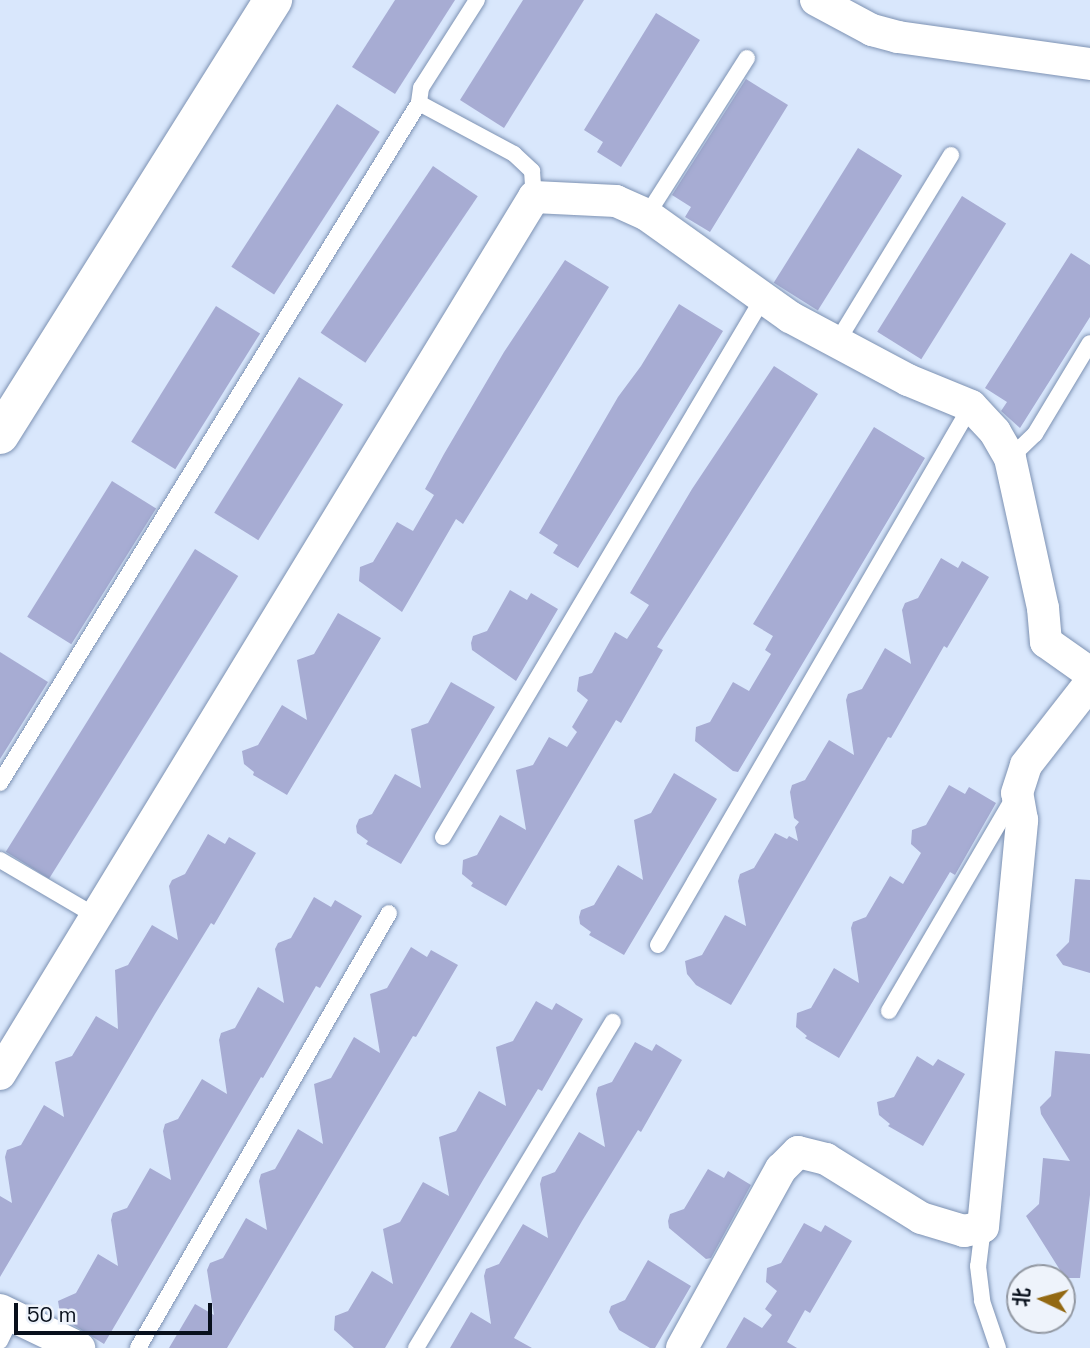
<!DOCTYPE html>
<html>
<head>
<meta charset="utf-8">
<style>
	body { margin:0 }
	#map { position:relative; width:1090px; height:1348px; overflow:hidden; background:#d9e7fc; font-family:"Space Grotesk","Noto Sans SC",sans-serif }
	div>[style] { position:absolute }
	.building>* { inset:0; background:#a7acd3; transform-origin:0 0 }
	.roads { filter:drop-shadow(0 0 2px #7d92b3) drop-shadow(0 0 2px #7d92b3) }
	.lane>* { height:16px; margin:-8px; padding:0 8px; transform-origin:8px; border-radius:8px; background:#fff }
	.street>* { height:32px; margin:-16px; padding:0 16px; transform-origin:16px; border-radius:16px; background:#fff }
	.secondary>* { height:38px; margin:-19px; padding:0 19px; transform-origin:19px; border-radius:19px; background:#fff }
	span { translate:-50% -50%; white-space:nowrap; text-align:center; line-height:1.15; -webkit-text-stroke:5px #eef3fb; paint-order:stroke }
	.north { position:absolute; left:1006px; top:1264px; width:70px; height:70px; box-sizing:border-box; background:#eef3fb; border:2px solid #9298a2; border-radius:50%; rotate:275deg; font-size:19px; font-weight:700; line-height:28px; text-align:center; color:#08101c }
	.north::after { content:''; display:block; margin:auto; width:24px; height:32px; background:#936913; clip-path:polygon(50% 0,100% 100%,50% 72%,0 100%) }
	.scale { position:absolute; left:14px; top:1303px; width:198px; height:32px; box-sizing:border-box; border:4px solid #08101c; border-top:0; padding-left:9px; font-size:21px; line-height:24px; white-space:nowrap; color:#08101c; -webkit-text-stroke:5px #eef3fb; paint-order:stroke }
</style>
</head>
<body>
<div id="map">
	<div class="building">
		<i style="clip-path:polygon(395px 0,455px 0,395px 94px,352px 67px)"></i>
		<i style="clip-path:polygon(523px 0,584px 0,504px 128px,460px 100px)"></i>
		<i style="clip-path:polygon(656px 13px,700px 40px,621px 167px,597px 152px,603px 142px,584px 130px)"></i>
		<i style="clip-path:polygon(746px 79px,788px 105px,710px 232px,685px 217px,691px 207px,672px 195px)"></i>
		<i style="left:337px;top:104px;width:51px;height:194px;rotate:33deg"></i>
		<i style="left:858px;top:148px;width:52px;height:159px;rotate:32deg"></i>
		<i style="left:433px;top:166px;width:54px;height:201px;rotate:34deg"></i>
		<i style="left:962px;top:196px;width:52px;height:160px;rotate:32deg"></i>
		<i style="clip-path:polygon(1071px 253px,1090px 265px,1090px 317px,1020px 428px,1001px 411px,1007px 402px,985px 388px)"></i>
		<i style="clip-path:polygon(565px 260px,609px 287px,463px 524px,456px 519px,402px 612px,359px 581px,360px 567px,373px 562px,397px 522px,413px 531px,434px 495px,425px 489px,444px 454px,504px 352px)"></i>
		<i style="clip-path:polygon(679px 304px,723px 331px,578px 568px,553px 553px,558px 545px,539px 533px,618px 397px,641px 366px)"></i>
		<i style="left:216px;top:306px;width:52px;height:160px;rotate:32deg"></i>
		<i style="clip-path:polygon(774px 366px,818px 394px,657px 647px,663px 650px,621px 723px,616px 720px,506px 906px,471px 886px,473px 883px,462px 874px,463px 860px,477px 855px,500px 815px,526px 830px,516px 770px,533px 765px,549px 737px,567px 747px,577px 732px,572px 727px,588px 700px,577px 691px,579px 677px,592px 673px,615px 632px,627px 639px,649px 605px,630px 593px,692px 489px)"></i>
		<i style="left:299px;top:377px;width:52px;height:160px;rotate:32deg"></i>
		<i style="clip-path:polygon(874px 427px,925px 458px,738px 772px,733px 771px,695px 741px,696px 727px,710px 722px,733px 682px,749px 691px,771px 654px,765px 650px,773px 636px,753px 624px)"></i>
		<i style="left:112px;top:481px;width:52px;height:160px;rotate:32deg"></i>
		<i style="left:195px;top:549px;width:51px;height:357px;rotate:32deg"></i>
		<i style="clip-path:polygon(941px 558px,958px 568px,962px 561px,989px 577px,947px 648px,944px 646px,891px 738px,888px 737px,731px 1005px,696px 985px,687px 974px,685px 961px,702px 955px,725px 915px,746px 926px,738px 881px,740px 874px,754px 868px,775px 833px,787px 839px,789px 836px,798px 841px,795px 827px,799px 822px,794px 818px,790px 792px,792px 785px,805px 780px,829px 740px,854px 755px,846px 700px,848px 694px,862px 689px,885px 648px,911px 664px,902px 610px,905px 603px,918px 598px)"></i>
		<i style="clip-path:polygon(510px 590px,527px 600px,531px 593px,558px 609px,516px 681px,472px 650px,471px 643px,473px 636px,487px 631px)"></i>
		<i style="clip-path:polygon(338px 613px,381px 638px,287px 795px,253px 775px,254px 772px,244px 764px,242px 751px,258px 745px,282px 705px,307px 720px,297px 660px,314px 654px)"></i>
		<i style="clip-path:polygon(0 652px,48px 682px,0 759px)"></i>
		<i style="clip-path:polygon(451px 682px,495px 707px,401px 864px,366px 844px,368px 841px,357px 833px,356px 826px,359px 819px,372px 814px,395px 774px,421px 788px,411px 729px,428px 723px)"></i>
		<i style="clip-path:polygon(674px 773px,717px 799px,624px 955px,589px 935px,591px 932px,580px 924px,579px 917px,581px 910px,594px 905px,618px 865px,643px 880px,634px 820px,651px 813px)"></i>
		<i style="clip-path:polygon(949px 785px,965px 794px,969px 787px,996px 803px,955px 875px,950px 872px,839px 1058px,805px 1038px,807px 1036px,796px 1027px,797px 1013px,811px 1008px,834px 968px,859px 983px,851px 928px,853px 922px,866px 917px,890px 876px,903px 884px,921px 853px,911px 844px,912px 830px,926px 825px)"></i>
		<i style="clip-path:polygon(208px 834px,225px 844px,229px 837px,256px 853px,214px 925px,211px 923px,155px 1014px,0 1277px,0 1196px,12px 1203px,5px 1157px,7px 1150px,21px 1145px,44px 1105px,64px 1117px,55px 1062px,72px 1056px,96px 1016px,118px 1029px,115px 970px,128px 965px,152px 925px,178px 940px,169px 886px,172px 880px,185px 874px)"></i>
		<i style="clip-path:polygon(1075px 879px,1090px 880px,1090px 973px,1063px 965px,1056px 955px,1069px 942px)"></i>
		<i style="clip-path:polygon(314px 897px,331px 907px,335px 900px,362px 916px,320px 988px,316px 986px,263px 1078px,261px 1077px,104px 1344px,70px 1323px,60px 1313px,58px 1301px,76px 1293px,98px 1254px,118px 1266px,111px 1220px,113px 1213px,127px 1208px,150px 1168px,171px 1180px,163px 1131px,165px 1124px,178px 1119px,202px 1079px,227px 1094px,219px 1040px,221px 1033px,235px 1028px,258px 987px,284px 1003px,275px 949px,278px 943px,291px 938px)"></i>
		<i style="clip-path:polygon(411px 947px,427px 957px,431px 950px,458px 965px,416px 1037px,413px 1036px,227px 1348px,169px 1348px,195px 1304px,214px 1315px,207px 1270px,210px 1263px,223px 1258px,246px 1218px,267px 1230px,259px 1181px,261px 1174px,275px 1169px,298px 1129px,323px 1144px,314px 1084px,331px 1078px,354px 1037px,380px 1053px,370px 994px,387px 988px)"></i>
		<i style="clip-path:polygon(536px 1001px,552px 1010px,556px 1003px,583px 1019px,542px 1091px,538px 1089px,483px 1180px,385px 1348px,354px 1348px,334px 1330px,335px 1316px,348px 1311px,372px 1271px,393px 1284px,383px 1229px,400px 1222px,423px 1182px,449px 1196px,439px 1137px,456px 1131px,479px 1091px,506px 1106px,496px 1047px,513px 1041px)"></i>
		<i style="clip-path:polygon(635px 1042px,652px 1051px,656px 1044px,682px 1060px,641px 1132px,638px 1130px,582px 1221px,514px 1338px,532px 1348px,450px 1348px,471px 1312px,491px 1324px,484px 1276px,486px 1269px,499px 1264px,523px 1224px,548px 1238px,540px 1184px,542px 1177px,555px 1172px,579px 1132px,605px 1147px,596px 1094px,598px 1087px,612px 1082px)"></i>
		<i style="clip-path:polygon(1055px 1051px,1090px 1054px,1090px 1195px,1080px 1278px,1065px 1278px,1026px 1216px,1039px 1204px,1043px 1158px,1070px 1161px,1041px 1114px,1040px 1107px,1051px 1096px)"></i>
		<i style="clip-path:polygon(917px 1056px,933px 1066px,938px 1059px,965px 1074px,923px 1146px,888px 1126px,890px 1124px,879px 1115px,877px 1102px,894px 1097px)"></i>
		<i style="clip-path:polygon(708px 1169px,724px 1178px,728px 1171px,751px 1185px,711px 1258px,706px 1259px,669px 1228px,668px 1221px,670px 1214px,684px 1209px)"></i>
		<i style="clip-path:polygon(804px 1223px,821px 1232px,825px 1225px,852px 1241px,810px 1313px,805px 1310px,787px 1342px,797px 1348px,726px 1348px,744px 1317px,762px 1328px,772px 1315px,765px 1309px,777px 1291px,766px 1282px,767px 1268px,781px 1263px)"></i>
		<i style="clip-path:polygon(648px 1260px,691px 1286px,655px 1348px,650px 1348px,619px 1330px,609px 1312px,611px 1306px,625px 1300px)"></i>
	</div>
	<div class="roads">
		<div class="lane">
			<i style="left:477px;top:0;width:104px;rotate:122.5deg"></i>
			<i style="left:421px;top:88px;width:15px;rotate:98deg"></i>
			<i style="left:419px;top:103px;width:108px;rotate:28.2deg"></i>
			<i style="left:514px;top:154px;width:25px;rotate:43deg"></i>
			<i style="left:532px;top:171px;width:26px;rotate:86deg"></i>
			<i style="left:647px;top:215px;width:186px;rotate:-57.5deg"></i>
			<i style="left:837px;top:342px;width:219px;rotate:-58.6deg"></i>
			<i style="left:1010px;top:458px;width:35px;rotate:-44deg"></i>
			<i style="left:1035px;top:434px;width:106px;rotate:-58.9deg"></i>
			<i style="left:0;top:783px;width:799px;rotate:-58.36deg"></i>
			<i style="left:443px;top:837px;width:627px;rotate:-59.3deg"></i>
			<i style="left:0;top:860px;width:111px;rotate:30.3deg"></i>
			<i style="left:658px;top:945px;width:623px;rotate:-59.86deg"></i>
			<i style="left:889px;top:1011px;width:250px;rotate:-59.7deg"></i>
			<i style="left:983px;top:1227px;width:39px;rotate:97deg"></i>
			<i style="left:978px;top:1266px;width:35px;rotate:83deg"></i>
			<i style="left:982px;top:1301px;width:50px;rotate:71.2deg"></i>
			<i style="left:0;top:1341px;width:28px;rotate:-64deg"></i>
			<i style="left:138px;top:1348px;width:502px;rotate:-60.01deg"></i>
			<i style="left:416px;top:1348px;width:381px;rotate:-58.9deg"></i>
		</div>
		<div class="street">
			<i style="left:816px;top:0;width:64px;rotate:28.2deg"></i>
			<i style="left:872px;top:30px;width:27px;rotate:15deg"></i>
			<i style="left:898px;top:37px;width:194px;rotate:8deg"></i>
			<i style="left:0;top:1074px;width:1027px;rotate:-58.66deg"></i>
			<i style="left:534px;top:197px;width:82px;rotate:2.8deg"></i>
			<i style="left:616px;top:201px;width:34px;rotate:24deg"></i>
			<i style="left:647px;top:215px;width:176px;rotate:35.5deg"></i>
			<i style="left:790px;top:317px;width:134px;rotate:28.1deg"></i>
			<i style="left:908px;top:380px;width:68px;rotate:22.4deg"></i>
			<i style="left:971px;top:406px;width:35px;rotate:47deg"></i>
			<i style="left:995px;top:432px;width:30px;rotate:60deg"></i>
			<i style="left:1010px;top:458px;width:154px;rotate:77.6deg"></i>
			<i style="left:1043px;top:608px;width:34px;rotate:85deg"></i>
			<i style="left:1046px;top:642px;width:54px;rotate:35.2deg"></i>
			<i style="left:0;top:1310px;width:88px;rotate:25.7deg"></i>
			<i style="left:682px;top:1348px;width:205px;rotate:-61.1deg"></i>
			<i style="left:781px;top:1169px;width:24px;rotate:-45deg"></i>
			<i style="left:798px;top:1152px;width:29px;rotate:14deg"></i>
			<i style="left:826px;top:1159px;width:112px;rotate:31.8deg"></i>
			<i style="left:921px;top:1218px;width:45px;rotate:16.8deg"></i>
			<i style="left:964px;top:1231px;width:19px;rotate:-12deg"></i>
			<i style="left:983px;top:1227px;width:409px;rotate:-84.5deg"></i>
			<i style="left:1022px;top:820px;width:27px;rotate:-100deg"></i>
			<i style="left:1017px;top:793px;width:29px;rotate:-72deg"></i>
			<i style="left:1026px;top:765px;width:104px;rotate:-52deg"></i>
		</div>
		<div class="secondary">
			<i style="left:0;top:435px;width:514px;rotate:-57.89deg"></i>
		</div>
	</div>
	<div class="north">北</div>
	<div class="scale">50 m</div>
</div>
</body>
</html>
